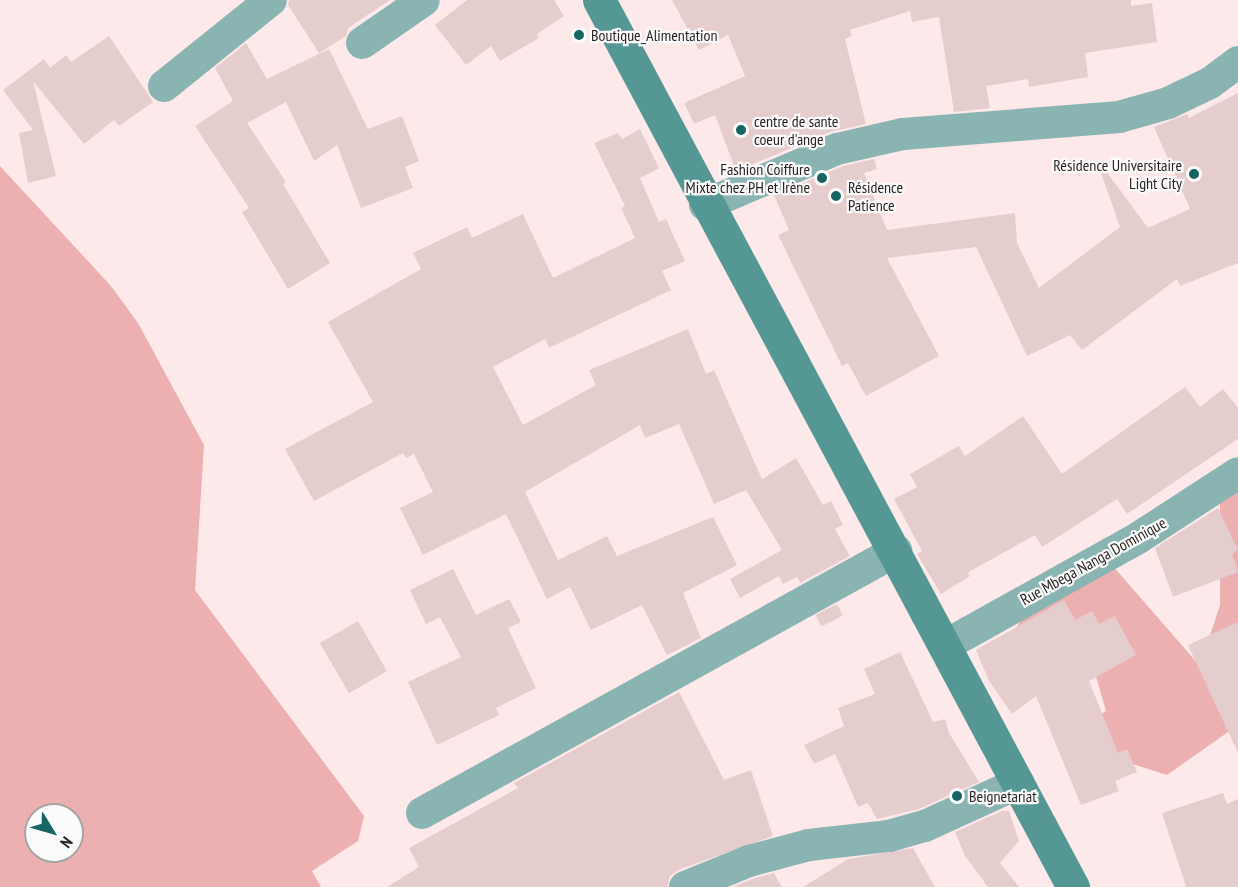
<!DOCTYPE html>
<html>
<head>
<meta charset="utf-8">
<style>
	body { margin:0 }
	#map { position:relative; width:1238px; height:887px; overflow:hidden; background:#fde9e9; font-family:"PT Sans Narrow",sans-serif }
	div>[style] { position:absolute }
	.green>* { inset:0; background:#edb0b1 }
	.building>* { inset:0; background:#e5cdcd; transform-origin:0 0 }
	.minor>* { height:32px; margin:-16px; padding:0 16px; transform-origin:16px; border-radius:16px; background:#8ab4b2 }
	.secondary>* { height:33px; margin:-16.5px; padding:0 16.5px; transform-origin:16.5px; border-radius:16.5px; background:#549794 }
	.dots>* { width:16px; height:16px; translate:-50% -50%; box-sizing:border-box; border:3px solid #fbfbfb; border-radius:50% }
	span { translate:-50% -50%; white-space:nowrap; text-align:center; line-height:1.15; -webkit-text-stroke:4.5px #fbfbfb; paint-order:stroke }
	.poi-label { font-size:16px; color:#271f1f }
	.left { translate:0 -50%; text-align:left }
	.right { translate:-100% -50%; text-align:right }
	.street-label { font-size:16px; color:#271f1f }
	.north { position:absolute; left:24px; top:803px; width:60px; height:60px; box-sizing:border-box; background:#fbfbfb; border:2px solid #a6a3a3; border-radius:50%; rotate:127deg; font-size:16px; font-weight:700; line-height:24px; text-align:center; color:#271f1f }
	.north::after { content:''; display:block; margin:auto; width:21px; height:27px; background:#176563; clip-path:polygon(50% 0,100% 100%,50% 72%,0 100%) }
</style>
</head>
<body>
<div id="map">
	<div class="green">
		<i style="clip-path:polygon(evenodd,0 166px,111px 286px,138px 323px,204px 445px,195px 590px,364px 816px,358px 841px,312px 871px,321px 887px,0 887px,0 166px,36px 815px,72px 815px,72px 851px,36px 851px,36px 815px)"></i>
		<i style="clip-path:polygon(1238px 483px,1238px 725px,1167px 775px,1057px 740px,1106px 711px,1088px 649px,1003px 653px,1033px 597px,1105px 557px,1200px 666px,1220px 605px,1220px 493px)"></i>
	</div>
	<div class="building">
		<i style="clip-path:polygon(289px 0,390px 0,348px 28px,346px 36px,319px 53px,288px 5px)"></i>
		<i style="clip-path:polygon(467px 0,554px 0,564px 16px,537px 34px,539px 38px,500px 61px,491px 46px,466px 65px,435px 25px)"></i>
		<i style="clip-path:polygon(672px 0,1131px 0,1131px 6px,1152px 3px,1157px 42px,1085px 53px,1088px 77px,1029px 87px,1028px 79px,986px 86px,990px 108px,954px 112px,939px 17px,912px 22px,910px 11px,850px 30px,852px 36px,845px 39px,866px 124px,830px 132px,736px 171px,715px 115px,694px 124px,684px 103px,745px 76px,728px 35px,699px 50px)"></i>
		<i style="clip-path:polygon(109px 36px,153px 102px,119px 126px,114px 120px,84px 144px,33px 81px,56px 176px,28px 183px,19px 133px,33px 130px,3px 90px,44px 59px,50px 68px,66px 55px,71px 62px)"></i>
		<i style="clip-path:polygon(246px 43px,267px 79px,329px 49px,368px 129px,402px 116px,419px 161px,405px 167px,413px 188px,361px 208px,337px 145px,314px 161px,286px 102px,247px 123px,286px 182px,283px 184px,330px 263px,288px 289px,242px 212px,249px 208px,195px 126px,233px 101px,215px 68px)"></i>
		<i style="clip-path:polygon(1238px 93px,1238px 263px,1180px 286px,1177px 279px,1082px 350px,1070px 335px,1027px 356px,976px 247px,887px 258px,939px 356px,866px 396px,848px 363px,842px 366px,778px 235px,789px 230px,774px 195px,843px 166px,874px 159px,877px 169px,864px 173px,887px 230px,1015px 213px,1017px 243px,1039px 288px,1120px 227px,1101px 173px,1106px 171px,1148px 228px,1190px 209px,1154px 127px,1187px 114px,1189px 118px)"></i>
		<i style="clip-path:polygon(640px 129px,659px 168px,640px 178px,659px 222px,666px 219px,685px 261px,662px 271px,671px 290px,549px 348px,545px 339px,493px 367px,523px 425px,596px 385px,589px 370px,688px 329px,706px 374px,714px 370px,762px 479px,796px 458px,823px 505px,831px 501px,843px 525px,835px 529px,850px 556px,800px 583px,797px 577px,783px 584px,779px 576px,740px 598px,730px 579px,782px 550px,746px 490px,714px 504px,679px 424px,645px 438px,640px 425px,525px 492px,558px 560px,607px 536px,617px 556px,713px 517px,737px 565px,683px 593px,701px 638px,667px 655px,642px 605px,591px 630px,570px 587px,547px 599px,506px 514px,423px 555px,400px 508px,433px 492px,414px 454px,406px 458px,403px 453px,314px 501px,285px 449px,373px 402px,328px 322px,421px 269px,413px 253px,467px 227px,472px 238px,523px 214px,553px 278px,635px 238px,621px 208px,625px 206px,594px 143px,618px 133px,622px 139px)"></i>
		<i style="clip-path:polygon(1185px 387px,1200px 407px,1223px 389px,1238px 408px,1238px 439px,1127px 514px,1117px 499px,1042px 547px,1035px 535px,967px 573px,970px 576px,941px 594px,917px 554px,922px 551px,894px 499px,917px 487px,910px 474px,959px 446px,965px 456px,1023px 416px,1062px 474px)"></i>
		<i style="clip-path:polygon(1218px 508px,1238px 550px,1232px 554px,1238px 572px,1173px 597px,1155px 548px)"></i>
		<i style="clip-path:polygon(453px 569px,476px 615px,509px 599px,521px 622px,508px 628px,536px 688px,496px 708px,499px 715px,437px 745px,408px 682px,461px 657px,440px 617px,426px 624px,410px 590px)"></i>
		<i style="clip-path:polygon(1064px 600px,1075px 620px,1092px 611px,1099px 624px,1115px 616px,1136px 655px,1089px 681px,1118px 753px,1127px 749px,1137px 772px,1115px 781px,1119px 791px,1081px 805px,1036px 696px,1012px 714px,989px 681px,976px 650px)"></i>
		<i style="left:837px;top:604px;width:13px;height:24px;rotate:63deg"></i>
		<i style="left:358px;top:621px;width:58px;height:44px;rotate:60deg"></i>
		<i style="clip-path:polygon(1238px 622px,1238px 753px,1188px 645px)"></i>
		<i style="clip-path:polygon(900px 652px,933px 722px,945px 719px,949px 733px,979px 782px,919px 809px,877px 819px,868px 803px,858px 807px,835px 754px,814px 764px,804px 745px,844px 726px,838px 708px,875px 694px,864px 669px)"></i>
		<i style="clip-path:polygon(679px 692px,724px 780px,751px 770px,773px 836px,678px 870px,670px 876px,667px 887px,387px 887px,419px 867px,409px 848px,518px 788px,514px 783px)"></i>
		<i style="clip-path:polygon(1223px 793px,1227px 804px,1238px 799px,1238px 887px,1186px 887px,1162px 813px)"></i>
		<i style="clip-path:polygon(1002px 811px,1009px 811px,1019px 841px,1000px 863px,1019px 887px,988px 887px,965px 856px,955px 832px)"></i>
		<i style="clip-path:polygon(913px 848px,935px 887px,803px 887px,848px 859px)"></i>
		<i style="clip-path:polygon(774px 873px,782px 887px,733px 887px,755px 878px)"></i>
	</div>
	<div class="minor">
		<i style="left:362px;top:43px;width:75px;rotate:-34.7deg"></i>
		<i style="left:164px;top:86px;width:137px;rotate:-38.8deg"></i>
		<i style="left:705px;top:205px;width:143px;rotate:-23deg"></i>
		<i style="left:837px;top:149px;width:68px;rotate:-12.8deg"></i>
		<i style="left:903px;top:134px;width:217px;rotate:-4.5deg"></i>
		<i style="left:1119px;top:117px;width:51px;rotate:-15.9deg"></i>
		<i style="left:1168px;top:103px;width:47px;rotate:-25.5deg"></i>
		<i style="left:1210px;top:83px;width:35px;rotate:-37deg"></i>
		<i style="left:946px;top:645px;width:220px;rotate:-29.1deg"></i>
		<i style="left:1138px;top:538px;width:119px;rotate:-33deg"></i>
		<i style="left:422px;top:813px;width:542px;rotate:-28.93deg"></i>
		<i style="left:685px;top:887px;width:69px;rotate:-22.1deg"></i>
		<i style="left:749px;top:861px;width:62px;rotate:-14.9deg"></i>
		<i style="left:809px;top:845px;width:81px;rotate:-6.4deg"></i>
		<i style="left:889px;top:836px;width:37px;rotate:-16deg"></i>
		<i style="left:925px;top:826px;width:103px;rotate:-24.6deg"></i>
	</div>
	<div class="secondary">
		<i style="left:599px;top:0;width:1006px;rotate:61.88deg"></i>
	</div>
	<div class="dots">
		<i style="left:579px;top:35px;background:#176563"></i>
		<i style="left:741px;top:130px;background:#176563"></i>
		<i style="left:1194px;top:174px;background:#176563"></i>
		<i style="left:822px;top:178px;background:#176563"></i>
		<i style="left:836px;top:196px;background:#176563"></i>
		<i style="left:957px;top:796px;background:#176563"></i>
	</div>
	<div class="poi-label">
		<span class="left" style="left:591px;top:35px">Boutique_Alimentation</span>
		<span class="left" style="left:754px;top:130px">centre de sante<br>coeur d'ange</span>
		<span class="right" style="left:1182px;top:174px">Résidence Universitaire<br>Light City</span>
		<span class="right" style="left:810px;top:178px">Fashion Coiffure<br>Mixte chez PH et Irène</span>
		<span class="left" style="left:848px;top:196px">Résidence<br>Patience</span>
		<span class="left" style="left:969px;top:796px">Beignetariat</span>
	</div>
	<div class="street-label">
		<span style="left:1093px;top:561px;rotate:-29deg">Rue Mbega Nanga Dominique</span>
	</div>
	<div class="north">N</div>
</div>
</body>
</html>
